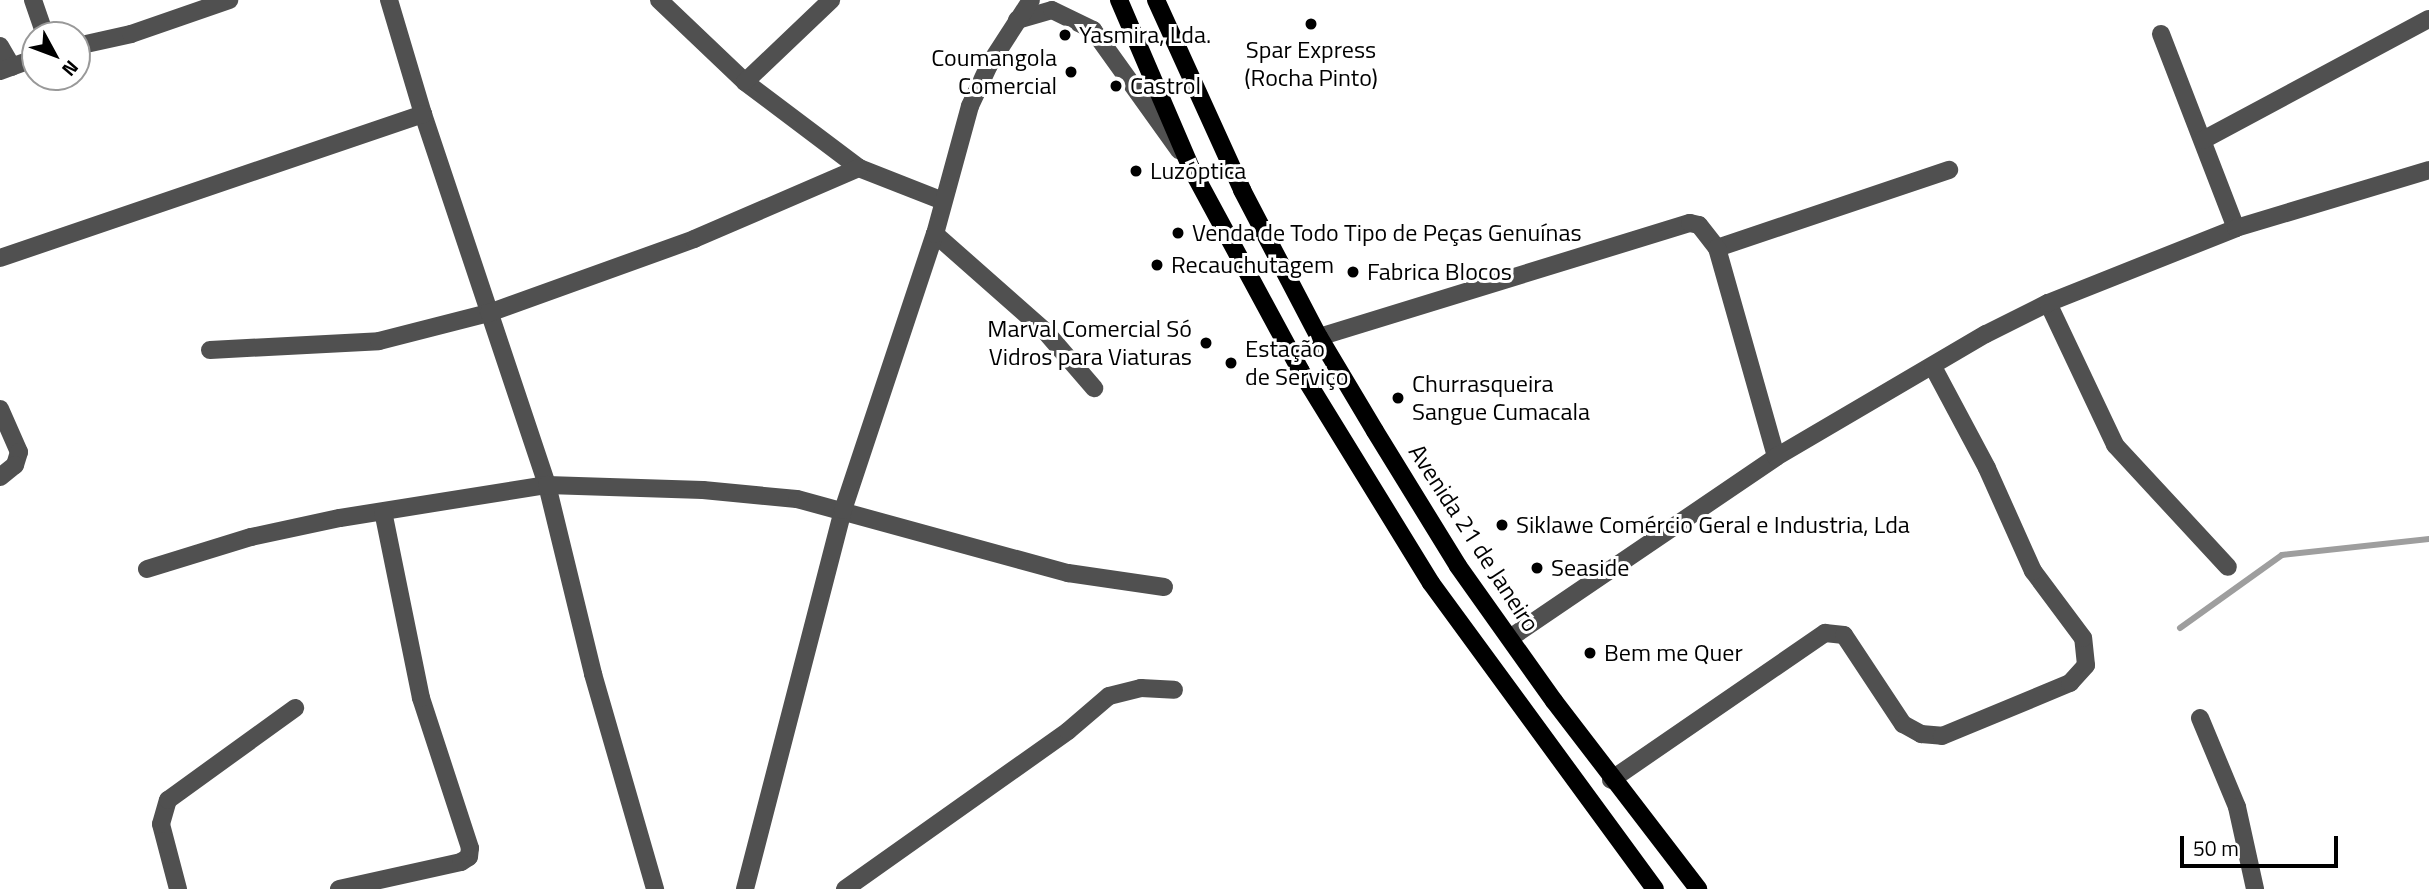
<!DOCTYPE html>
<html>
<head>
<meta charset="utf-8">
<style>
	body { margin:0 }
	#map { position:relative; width:2429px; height:889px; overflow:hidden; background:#fff; font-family:"Titillium Web",sans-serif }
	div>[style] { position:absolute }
	.stream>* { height:6px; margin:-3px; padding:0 3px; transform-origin:3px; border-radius:3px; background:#9e9e9e }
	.minor>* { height:18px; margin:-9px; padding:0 9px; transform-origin:9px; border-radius:9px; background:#505050 }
	.major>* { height:18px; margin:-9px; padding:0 9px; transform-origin:9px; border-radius:9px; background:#000 }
	.dots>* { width:19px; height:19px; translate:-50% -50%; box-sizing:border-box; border:4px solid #fff; border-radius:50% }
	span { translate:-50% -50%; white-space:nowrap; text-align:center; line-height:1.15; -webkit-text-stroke:6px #fff; paint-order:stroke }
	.poi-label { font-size:24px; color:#000 }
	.left { translate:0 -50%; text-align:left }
	.right { translate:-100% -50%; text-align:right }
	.street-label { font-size:24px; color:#000 }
	.north { position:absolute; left:21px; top:21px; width:70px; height:70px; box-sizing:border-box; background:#fff; border:2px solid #999; border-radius:50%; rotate:131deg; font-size:19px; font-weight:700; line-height:28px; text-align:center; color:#000 }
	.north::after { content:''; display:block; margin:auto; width:24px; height:32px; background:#000; clip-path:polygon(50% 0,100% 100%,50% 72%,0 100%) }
	.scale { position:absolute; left:2180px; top:836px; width:158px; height:32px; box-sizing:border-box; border:4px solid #000; border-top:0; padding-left:9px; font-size:21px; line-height:24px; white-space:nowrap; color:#000; -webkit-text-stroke:5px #fff; paint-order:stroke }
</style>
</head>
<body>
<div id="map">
	<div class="stream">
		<i style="left:2180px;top:628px;width:125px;rotate:-35.6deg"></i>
		<i style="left:2282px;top:555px;width:148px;rotate:-6.2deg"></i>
	</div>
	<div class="minor">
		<i style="left:33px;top:0;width:37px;rotate:71deg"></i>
		<i style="left:389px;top:0;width:119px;rotate:73.4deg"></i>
		<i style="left:423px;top:114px;width:391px;rotate:71.5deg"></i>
		<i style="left:547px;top:485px;width:195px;rotate:76.3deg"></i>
		<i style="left:593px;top:674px;width:224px;rotate:73.9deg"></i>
		<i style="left:659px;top:0;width:119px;rotate:43.6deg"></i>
		<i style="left:745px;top:82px;width:143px;rotate:37deg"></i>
		<i style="left:859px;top:168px;width:90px;rotate:21.4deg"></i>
		<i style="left:1017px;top:20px;width:36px;rotate:-16deg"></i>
		<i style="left:1052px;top:10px;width:46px;rotate:26deg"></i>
		<i style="left:1093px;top:30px;width:148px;rotate:54.4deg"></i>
		<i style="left:2161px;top:34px;width:208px;rotate:68.9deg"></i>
		<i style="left:0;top:46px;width:24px;rotate:60deg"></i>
		<i style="left:77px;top:46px;width:55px;rotate:-12.5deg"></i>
		<i style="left:131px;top:34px;width:104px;rotate:-19.1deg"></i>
		<i style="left:0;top:71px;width:37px;rotate:-20deg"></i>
		<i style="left:745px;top:82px;width:119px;rotate:-43.6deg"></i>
		<i style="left:2203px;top:140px;width:256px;rotate:-28.2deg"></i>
		<i style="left:935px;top:234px;width:145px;rotate:41.4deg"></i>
		<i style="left:1044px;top:330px;width:77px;rotate:49.2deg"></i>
		<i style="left:1717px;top:248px;width:245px;rotate:-18.6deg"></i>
		<i style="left:0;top:258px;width:447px;rotate:-18.8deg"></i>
		<i style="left:2048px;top:303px;width:157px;rotate:64.7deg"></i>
		<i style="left:2115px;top:445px;width:166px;rotate:47.2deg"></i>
		<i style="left:1319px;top:337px;width:388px;rotate:-17.1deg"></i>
		<i style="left:1690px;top:223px;width:9px;rotate:13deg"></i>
		<i style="left:1699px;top:225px;width:29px;rotate:52deg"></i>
		<i style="left:1717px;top:248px;width:217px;rotate:74.2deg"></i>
		<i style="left:210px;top:350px;width:169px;rotate:-3deg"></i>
		<i style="left:379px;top:341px;width:114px;rotate:-14.3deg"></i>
		<i style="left:489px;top:313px;width:218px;rotate:-19.8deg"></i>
		<i style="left:694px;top:239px;width:180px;rotate:-23.3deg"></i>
		<i style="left:0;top:409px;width:47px;rotate:66.2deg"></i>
		<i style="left:19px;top:452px;width:14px;rotate:107deg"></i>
		<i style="left:15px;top:465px;width:19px;rotate:141deg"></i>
		<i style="left:147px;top:569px;width:109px;rotate:-17.1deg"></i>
		<i style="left:251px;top:537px;width:91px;rotate:-12.1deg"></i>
		<i style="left:340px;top:518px;width:210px;rotate:-9.1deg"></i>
		<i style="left:547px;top:485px;width:156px;rotate:1.8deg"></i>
		<i style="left:703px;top:490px;width:94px;rotate:5.5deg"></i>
		<i style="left:797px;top:499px;width:281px;rotate:15.3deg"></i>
		<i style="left:1068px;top:573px;width:97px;rotate:8.3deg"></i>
		<i style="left:1510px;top:638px;width:322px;rotate:-34.2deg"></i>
		<i style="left:1776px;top:457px;width:243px;rotate:-30.4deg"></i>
		<i style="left:1986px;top:334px;width:69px;rotate:-26.6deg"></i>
		<i style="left:2048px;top:303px;width:202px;rotate:-21.7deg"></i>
		<i style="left:2236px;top:228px;width:202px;rotate:-16.7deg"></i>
		<i style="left:2200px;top:718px;width:96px;rotate:67.4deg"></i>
		<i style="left:2237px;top:807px;width:84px;rotate:77.6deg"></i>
		<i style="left:1611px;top:780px;width:260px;rotate:-34.5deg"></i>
		<i style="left:1825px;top:633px;width:19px;rotate:6deg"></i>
		<i style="left:1844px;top:635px;width:107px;rotate:56.5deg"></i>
		<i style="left:1903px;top:724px;width:21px;rotate:29deg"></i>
		<i style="left:1921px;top:734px;width:21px;rotate:5deg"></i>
		<i style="left:1942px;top:736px;width:139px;rotate:-22.5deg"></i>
		<i style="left:2070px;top:683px;width:24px;rotate:-48deg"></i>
		<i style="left:2086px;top:665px;width:27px;rotate:-96deg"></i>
		<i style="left:2083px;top:638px;width:84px;rotate:-126.7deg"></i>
		<i style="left:2033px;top:571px;width:113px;rotate:-114.1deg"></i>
		<i style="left:1987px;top:468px;width:115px;rotate:-118.1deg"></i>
		<i style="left:178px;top:889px;width:67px;rotate:-104.7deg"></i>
		<i style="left:161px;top:824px;width:25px;rotate:-74deg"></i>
		<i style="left:168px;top:800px;width:157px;rotate:-35.9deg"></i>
		<i style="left:339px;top:889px;width:125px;rotate:-12.5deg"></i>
		<i style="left:461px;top:862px;width:9px;rotate:-32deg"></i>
		<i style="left:469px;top:857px;width:9px;rotate:-84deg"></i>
		<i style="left:470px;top:848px;width:158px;rotate:-108.1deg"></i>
		<i style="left:421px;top:698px;width:190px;rotate:-101.5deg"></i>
		<i style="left:745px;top:889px;width:391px;rotate:-75.5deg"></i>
		<i style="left:843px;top:510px;width:291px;rotate:-71.6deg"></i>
		<i style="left:935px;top:234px;width:133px;rotate:-74.7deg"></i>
		<i style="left:970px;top:106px;width:45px;rotate:-65.1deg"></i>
		<i style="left:989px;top:65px;width:77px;rotate:-57.1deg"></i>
		<i style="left:845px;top:889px;width:273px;rotate:-35.3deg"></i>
		<i style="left:1068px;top:731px;width:54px;rotate:-40.5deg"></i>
		<i style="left:1109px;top:696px;width:33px;rotate:-14deg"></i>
		<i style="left:1141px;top:688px;width:33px;rotate:3deg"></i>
	</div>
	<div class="major">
		<i style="left:1119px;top:0;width:183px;rotate:66.8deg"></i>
		<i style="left:1191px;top:168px;width:230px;rotate:61.6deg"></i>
		<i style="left:1300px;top:370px;width:250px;rotate:58.4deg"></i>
		<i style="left:1431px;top:583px;width:379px;rotate:53.8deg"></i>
		<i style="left:1156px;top:0;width:209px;rotate:65.6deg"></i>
		<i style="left:1242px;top:190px;width:166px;rotate:62.4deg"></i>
		<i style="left:1319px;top:337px;width:109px;rotate:59.2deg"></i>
		<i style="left:1375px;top:431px;width:158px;rotate:58.4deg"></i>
		<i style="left:1458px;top:566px;width:166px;rotate:54.6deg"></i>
		<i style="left:1554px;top:701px;width:237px;rotate:52.5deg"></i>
	</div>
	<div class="dots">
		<i style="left:1311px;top:24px;background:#000"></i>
		<i style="left:1065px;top:35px;background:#000"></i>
		<i style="left:1071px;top:72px;background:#000"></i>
		<i style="left:1116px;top:86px;background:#000"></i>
		<i style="left:1136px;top:171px;background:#000"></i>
		<i style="left:1178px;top:233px;background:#000"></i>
		<i style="left:1157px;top:265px;background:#000"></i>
		<i style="left:1353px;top:272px;background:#000"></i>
		<i style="left:1206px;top:343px;background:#000"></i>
		<i style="left:1231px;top:363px;background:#000"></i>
		<i style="left:1398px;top:398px;background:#000"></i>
		<i style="left:1502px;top:525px;background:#000"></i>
		<i style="left:1537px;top:568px;background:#000"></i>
		<i style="left:1590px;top:653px;background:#000"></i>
	</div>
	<div class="poi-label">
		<span class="left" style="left:1079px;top:35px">Yasmira, Lda.</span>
		<span style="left:1311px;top:64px">Spar Express<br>(Rocha Pinto)</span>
		<span class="right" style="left:1057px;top:72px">Coumangola<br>Comercial</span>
		<span class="left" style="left:1130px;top:86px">Castrol</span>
		<span class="left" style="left:1150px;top:171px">Luzóptica</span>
		<span class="left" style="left:1192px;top:233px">Venda de Todo Tipo de Peças Genuínas</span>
		<span class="left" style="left:1171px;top:265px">Recauchutagem</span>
		<span class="left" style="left:1367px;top:272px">Fabrica Blocos</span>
		<span class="right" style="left:1192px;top:343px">Marval Comercial Só<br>Vidros para Viaturas</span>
		<span class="left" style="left:1245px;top:363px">Estação<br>de Serviço</span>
		<span class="left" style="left:1412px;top:398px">Churrasqueira<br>Sangue Cumacala</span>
		<span class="left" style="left:1516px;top:525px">Siklawe Comércio Geral e Industria, Lda</span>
		<span class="left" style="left:1551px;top:568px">Seaside</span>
		<span class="left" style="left:1604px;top:653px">Bem me Quer</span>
	</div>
	<div class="street-label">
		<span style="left:1474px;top:538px;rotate:57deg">Avenida 21 de Janeiro</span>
	</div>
	<div class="north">N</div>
	<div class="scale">50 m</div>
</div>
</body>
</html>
